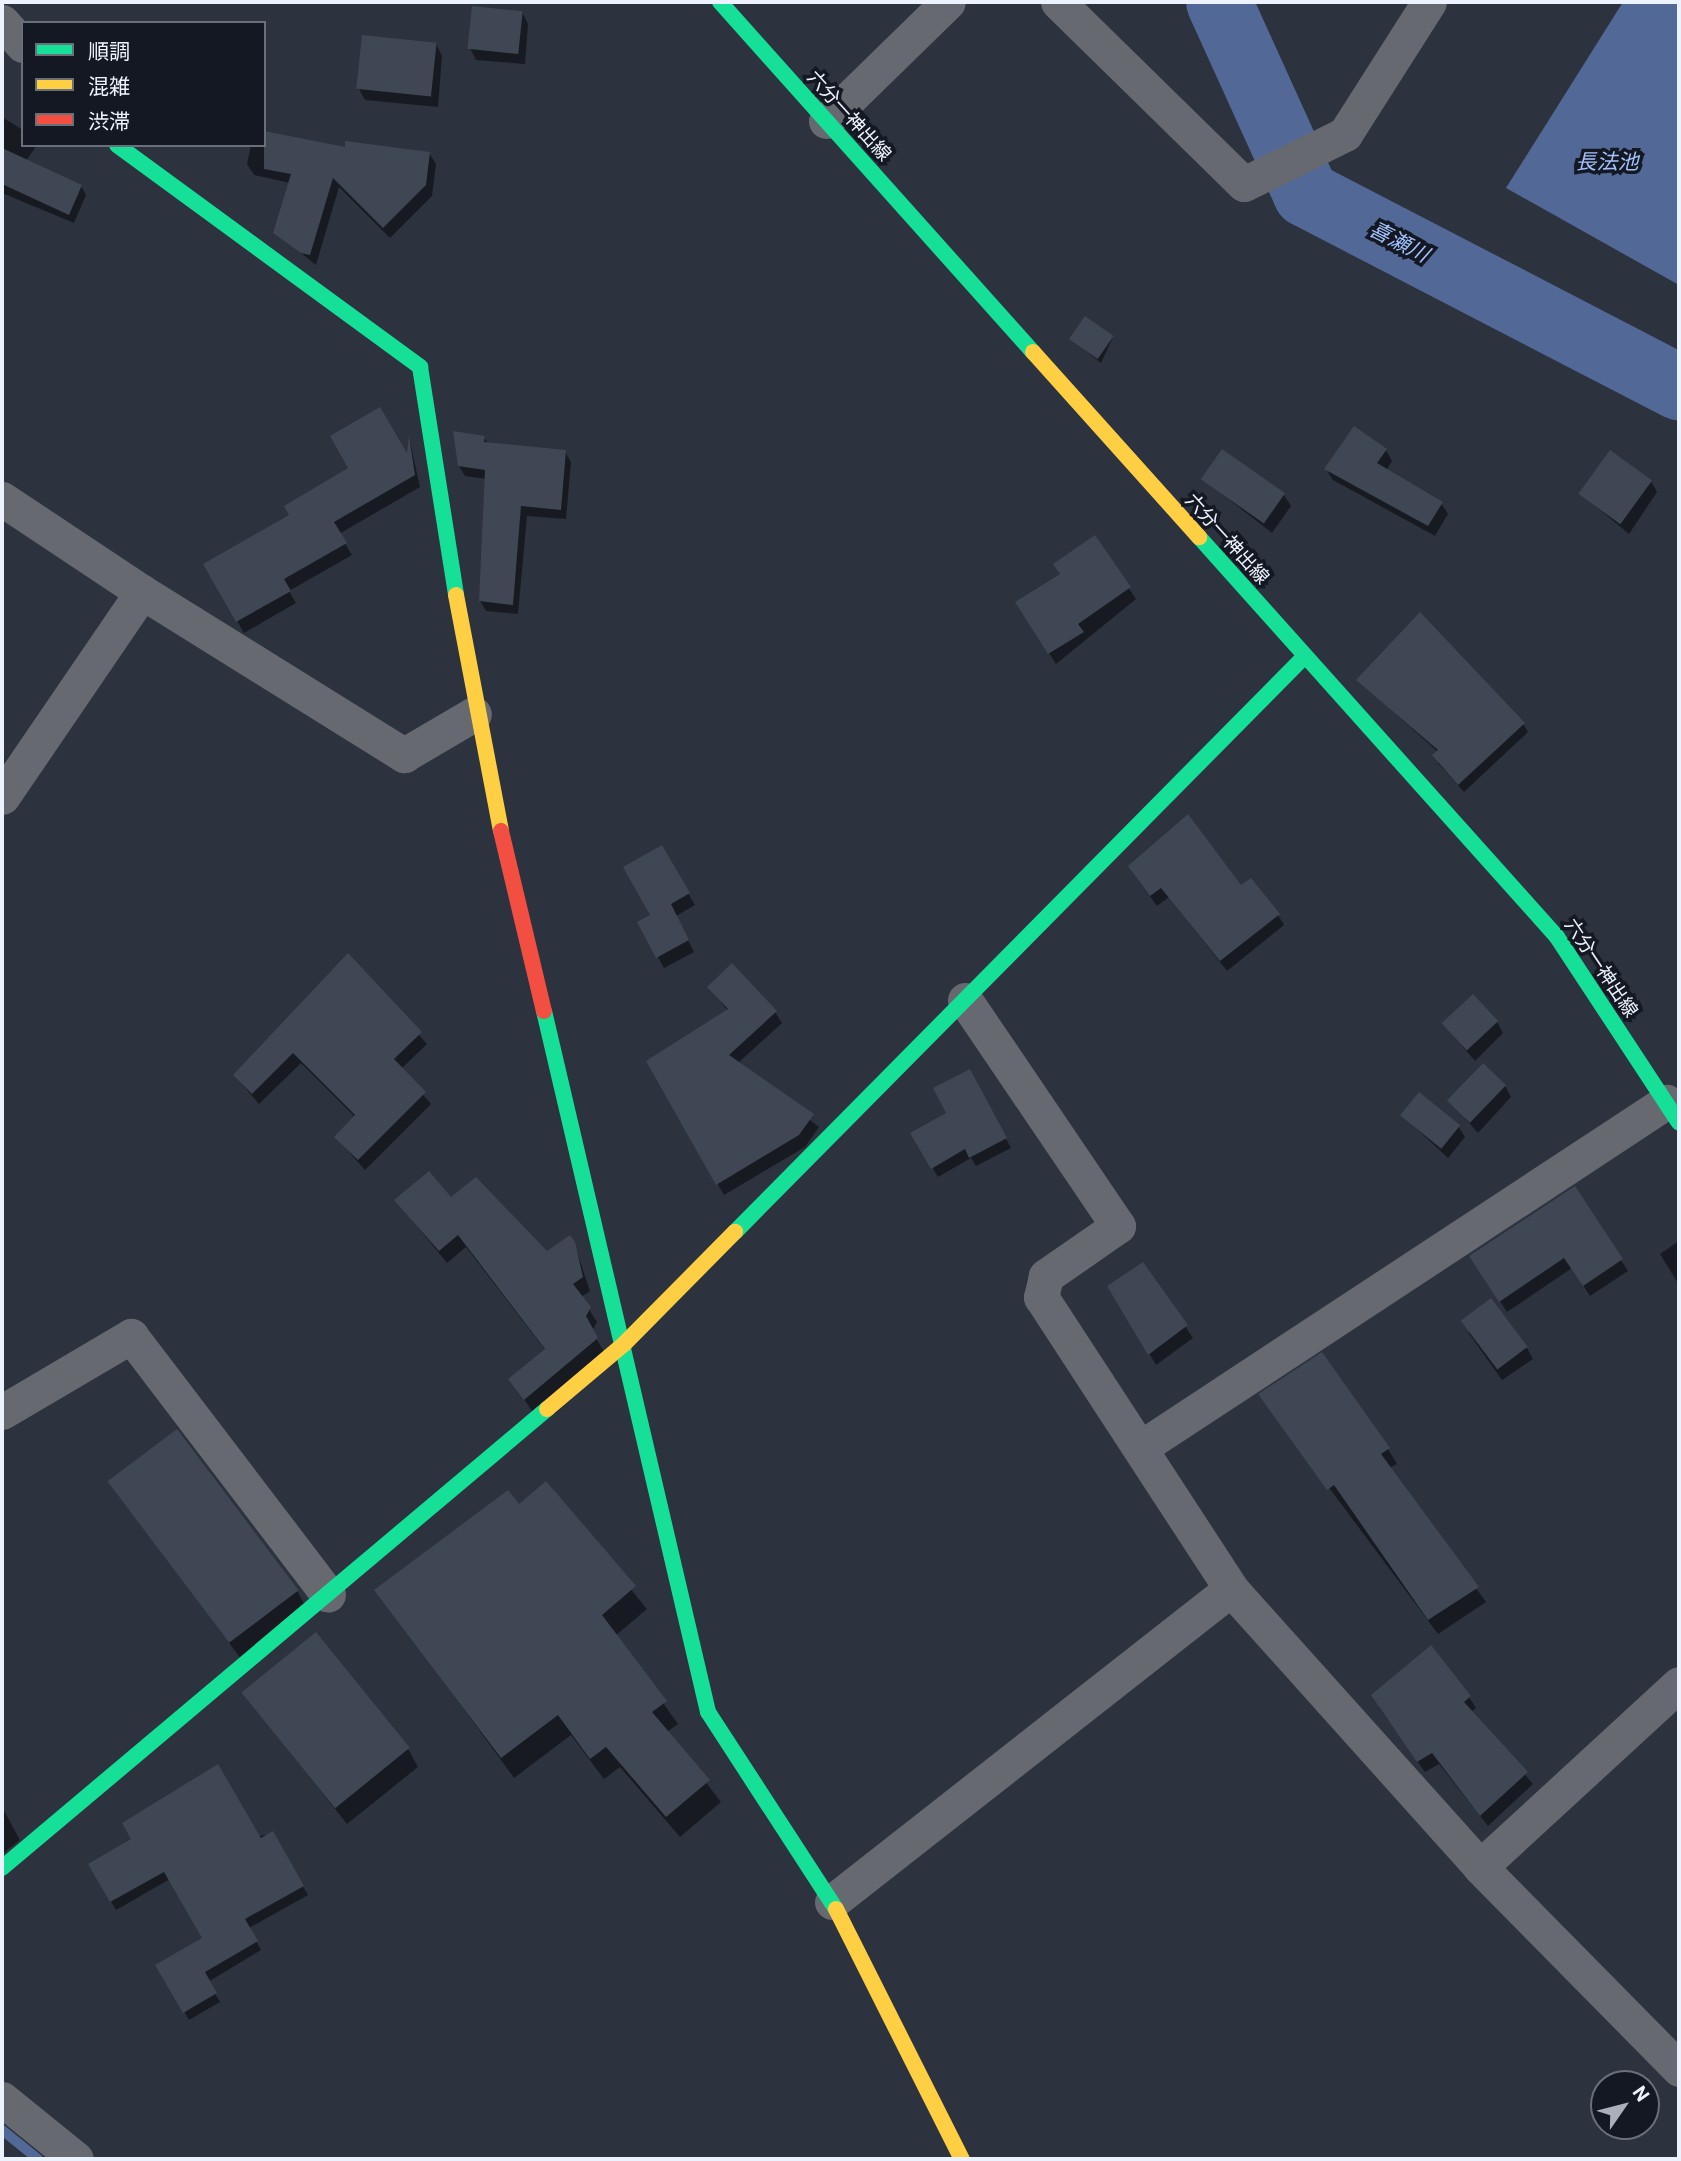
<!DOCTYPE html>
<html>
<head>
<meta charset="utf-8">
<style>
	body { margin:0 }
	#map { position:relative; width:1681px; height:2161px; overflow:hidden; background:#2c323e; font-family:Roboto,"Noto Sans JP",sans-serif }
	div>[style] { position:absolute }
	.water>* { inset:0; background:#526998 }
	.shadow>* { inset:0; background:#0007 }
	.stream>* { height:10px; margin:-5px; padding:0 5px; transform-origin:5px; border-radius:5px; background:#526998 }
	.river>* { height:66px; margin:-33px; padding:0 33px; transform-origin:33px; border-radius:33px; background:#526998 }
	.building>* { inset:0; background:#3f4755; transform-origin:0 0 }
	.street>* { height:35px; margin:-17.5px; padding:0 17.5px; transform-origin:17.5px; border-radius:17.5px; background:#676970 }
	.fast>* { height:16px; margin:-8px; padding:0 8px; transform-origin:8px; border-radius:8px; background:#16e098 }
	.slow>* { height:16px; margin:-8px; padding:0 8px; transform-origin:8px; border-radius:8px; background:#ffcf43 }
	.jam>* { height:16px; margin:-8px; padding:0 8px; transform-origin:8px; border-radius:8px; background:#f24e42 }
	span { translate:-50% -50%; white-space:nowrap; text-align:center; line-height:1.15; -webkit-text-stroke:7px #131822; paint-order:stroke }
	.street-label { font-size:19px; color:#edf3fe }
	.water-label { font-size:21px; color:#a3c1fd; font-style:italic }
	.frame { position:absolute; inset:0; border:4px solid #edf3fe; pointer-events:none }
	.legend { position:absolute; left:21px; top:21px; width:245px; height:126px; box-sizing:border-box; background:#131822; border:2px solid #6a707a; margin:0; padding:9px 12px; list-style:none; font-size:21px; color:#edf3fe }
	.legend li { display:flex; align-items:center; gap:14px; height:35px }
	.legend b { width:35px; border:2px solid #6a707a }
	.north { position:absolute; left:1590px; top:2070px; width:70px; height:70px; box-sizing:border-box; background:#131822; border:2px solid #6a707a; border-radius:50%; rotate:55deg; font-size:19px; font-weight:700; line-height:28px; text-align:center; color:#edf3fe }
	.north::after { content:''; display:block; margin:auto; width:24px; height:32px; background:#a9afbb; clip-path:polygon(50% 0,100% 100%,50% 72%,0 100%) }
</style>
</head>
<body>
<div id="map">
	<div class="water">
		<i style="clip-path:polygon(1623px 2px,1679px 2px,1679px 285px,1506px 188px)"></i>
	</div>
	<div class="shadow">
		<i style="clip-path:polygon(522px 12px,528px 24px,525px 64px,476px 60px,470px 48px)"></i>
		<i style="clip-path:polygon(436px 44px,442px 56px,438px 107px,365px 100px,359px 89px)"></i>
		<i style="clip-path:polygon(2px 117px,23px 130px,23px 145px,37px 145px,26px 161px,81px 186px,86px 195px,74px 223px,2px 193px)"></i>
		<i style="clip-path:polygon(251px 145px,429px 153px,436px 164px,432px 196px,390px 238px,339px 187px,316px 265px,275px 232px,290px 183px,254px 175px,247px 164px)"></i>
		<i style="clip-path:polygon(1113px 337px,1101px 363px,1071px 339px)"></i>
		<i style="clip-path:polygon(484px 437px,488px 444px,565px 452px,571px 462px,566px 519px,527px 516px,518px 614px,486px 611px,480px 601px,487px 479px,465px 476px,459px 466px)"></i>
		<i style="clip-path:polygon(410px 442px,420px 487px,339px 534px,352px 555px,289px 591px,296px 603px,244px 633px,205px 565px,291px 515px,351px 469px,408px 459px)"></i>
		<i style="clip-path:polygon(1386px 450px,1392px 461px,1386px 471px,1441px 503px,1448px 514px,1435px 536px,1333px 480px,1326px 469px)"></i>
		<i style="clip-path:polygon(1203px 479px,1284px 495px,1291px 506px,1272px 533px)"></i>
		<i style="clip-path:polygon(1651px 481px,1657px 492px,1629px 534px,1581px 494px)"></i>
		<i style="clip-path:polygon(1094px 537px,1136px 599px,1056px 664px,1024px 614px)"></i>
		<i style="clip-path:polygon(1358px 680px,1523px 724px,1528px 732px,1464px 792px,1438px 763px,1438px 752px)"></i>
		<i style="clip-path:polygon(661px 847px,695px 905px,676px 916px,694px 952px,664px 968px,639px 923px,653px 915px)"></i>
		<i style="clip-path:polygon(1136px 877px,1278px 915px,1284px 925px,1227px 971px,1169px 897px,1157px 906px)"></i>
		<i style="clip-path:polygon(348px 956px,427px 1044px,401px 1069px,431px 1104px,365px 1170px,336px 1137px,355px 1117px,301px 1063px,259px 1104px,235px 1076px)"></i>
		<i style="clip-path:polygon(709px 987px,775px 1012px,782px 1023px,738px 1063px,819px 1127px,805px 1147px,724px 1195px,648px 1062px,728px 1011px)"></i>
		<i style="clip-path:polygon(1497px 1022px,1503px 1033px,1475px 1061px,1444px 1025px)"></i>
		<i style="clip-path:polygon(975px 1080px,1011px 1148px,976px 1166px,971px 1158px,938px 1177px,912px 1134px,948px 1113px)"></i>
		<i style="clip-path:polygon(1505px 1086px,1511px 1097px,1478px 1133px,1450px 1101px)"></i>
		<i style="clip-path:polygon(1402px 1115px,1458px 1126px,1465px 1137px,1448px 1158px)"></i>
		<i style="clip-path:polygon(1574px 1188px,1628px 1271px,1590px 1296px,1572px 1268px,1507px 1312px,1478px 1268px)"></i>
		<i style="clip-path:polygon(396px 1200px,450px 1200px,547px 1253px,574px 1243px,590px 1291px,581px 1297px,597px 1322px,592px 1331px,604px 1352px,533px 1412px,510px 1380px,546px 1351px,466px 1247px,447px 1263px)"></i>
		<i style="clip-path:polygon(1679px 1241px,1679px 1285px,1660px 1254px)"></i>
		<i style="clip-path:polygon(1143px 1264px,1193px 1338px,1156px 1365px,1110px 1286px)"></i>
		<i style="clip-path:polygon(1468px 1332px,1527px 1348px,1533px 1359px,1502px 1380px)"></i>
		<i style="clip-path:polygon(1260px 1395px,1388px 1449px,1397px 1464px,1389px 1468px,1486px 1602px,1438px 1634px)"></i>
		<i style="clip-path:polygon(110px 1483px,297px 1591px,310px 1614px,247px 1667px)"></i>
		<i style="clip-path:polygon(545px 1484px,647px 1609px,615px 1636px,678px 1724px,667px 1732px,721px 1802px,680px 1837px,620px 1767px,604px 1779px,571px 1735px,514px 1778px,377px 1590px,519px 1507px)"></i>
		<i style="clip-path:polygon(245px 1694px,408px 1749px,418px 1767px,347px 1824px)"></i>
		<i style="clip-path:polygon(1469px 1697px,1476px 1708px,1471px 1712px,1533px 1784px,1488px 1826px,1439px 1764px,1425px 1772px,1379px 1707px)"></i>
		<i style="clip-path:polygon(2px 1807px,20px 1840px,2px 1854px)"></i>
		<i style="clip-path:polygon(272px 1834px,308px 1895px,249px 1928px,261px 1950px,208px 1982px,220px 2002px,189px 2020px,158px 1966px,205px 1939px,170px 1879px,116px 1910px,90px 1865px)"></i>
	</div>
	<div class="stream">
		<i style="left:2px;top:2130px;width:46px;rotate:38.9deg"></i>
	</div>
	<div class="river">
		<i style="left:1219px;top:2px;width:211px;rotate:65.6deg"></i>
		<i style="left:1306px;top:194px;width:420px;rotate:27.4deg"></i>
	</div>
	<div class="building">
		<i style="left:472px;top:6px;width:51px;height:43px;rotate:6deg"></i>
		<i style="left:362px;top:35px;width:75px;height:54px;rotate:6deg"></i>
		<i style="clip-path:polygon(264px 131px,345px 147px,345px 141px,430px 152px,426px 185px,383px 228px,333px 178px,310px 255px,301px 253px,273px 233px,291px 174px,264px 169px)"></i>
		<i style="clip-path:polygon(2px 148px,82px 185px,69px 215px,2px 184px)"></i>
		<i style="left:1085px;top:316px;width:35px;height:28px;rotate:35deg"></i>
		<i style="clip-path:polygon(380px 407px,407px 453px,409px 436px,415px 475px,334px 522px,347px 543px,284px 579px,291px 591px,236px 622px,203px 564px,289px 515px,284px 506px,348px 468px,330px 436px)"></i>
		<i style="clip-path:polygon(1354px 426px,1387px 449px,1377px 463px,1443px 502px,1428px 526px,1324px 469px)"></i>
		<i style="clip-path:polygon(453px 431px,485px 436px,484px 442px,566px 450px,561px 510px,521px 506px,513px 605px,479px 601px,485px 470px,458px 466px)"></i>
		<i style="left:1222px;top:449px;width:77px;height:37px;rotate:35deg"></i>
		<i style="left:1610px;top:450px;width:52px;height:54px;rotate:36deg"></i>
		<i style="clip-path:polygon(1095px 535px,1131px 587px,1078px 624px,1084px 632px,1048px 654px,1015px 602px,1060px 574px,1053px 564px)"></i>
		<i style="clip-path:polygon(1420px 612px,1525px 723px,1458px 785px,1432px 755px,1438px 750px,1356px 680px)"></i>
		<i style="clip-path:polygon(1188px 814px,1241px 885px,1251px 878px,1280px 914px,1220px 961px,1161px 888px,1150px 896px,1128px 866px)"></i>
		<i style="clip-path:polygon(662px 845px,690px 893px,671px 904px,689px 940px,656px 958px,637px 922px,650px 915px,623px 867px)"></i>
		<i style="clip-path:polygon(348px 953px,422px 1032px,394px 1059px,426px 1092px,358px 1160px,334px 1137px,355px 1115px,293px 1053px,252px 1094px,233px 1075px)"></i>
		<i style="clip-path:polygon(732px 963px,777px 1011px,729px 1055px,814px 1114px,799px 1135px,716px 1185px,646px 1061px,728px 1009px,707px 987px)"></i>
		<i style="left:1473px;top:994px;width:37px;height:43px;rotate:47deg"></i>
		<i style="left:1483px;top:1063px;width:32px;height:52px;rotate:44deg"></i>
		<i style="clip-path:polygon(970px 1069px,1007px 1138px,969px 1158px,965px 1149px,931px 1169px,910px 1133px,946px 1113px,933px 1088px)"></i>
		<i style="left:1419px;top:1092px;width:53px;height:30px;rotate:39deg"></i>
		<i style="clip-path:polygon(429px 1171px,451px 1197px,476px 1177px,547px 1251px,570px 1235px,575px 1242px,583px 1277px,573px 1284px,591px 1307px,586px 1316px,598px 1338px,524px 1400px,508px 1379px,545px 1349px,458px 1235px,439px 1251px,394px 1200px)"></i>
		<i style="clip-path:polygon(1575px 1186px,1623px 1259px,1583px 1286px,1564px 1258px,1499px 1302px,1469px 1256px)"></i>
		<i style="clip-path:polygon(1143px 1262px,1188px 1325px,1148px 1355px,1107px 1286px)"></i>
		<i style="left:1491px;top:1298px;width:61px;height:38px;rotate:53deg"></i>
		<i style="clip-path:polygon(1322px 1352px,1390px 1448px,1381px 1454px,1479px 1587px,1428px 1620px,1334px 1485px,1327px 1490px,1258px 1394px)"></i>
		<i style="left:177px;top:1429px;width:202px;height:87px;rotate:53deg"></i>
		<i style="clip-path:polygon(546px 1481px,636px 1586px,602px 1615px,667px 1701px,652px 1712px,710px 1780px,666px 1817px,606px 1747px,590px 1759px,558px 1715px,501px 1758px,374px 1590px,508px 1490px,519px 1504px)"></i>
		<i style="left:316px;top:1632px;width:149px;height:96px;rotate:51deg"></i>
		<i style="clip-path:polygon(1431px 1645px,1471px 1696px,1464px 1702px,1528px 1772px,1480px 1816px,1432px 1753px,1417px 1762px,1371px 1695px)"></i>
		<i style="clip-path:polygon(218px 1764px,261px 1838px,273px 1831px,304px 1886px,245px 1919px,258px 1941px,205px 1972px,217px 1993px,183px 2013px,155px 1965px,202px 1938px,164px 1872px,110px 1902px,88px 1864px,131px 1839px,122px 1823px)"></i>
	</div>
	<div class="street">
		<i style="left:1058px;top:2px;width:260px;rotate:44.4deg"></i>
		<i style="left:1244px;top:184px;width:113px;rotate:-26.3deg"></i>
		<i style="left:1345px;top:134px;width:156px;rotate:-57.5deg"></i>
		<i style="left:2px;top:22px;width:31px;rotate:48deg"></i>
		<i style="left:826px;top:121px;width:170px;rotate:-44.3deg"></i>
		<i style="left:2px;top:499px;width:168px;rotate:33.6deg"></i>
		<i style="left:142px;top:592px;width:248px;rotate:124.3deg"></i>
		<i style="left:142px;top:592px;width:309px;rotate:31.9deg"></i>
		<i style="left:404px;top:755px;width:81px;rotate:-30.4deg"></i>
		<i style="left:965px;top:1000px;width:273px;rotate:55.9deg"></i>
		<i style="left:1118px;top:1226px;width:88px;rotate:145.2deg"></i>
		<i style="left:1046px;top:1276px;width:22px;rotate:103deg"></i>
		<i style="left:1041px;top:1297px;width:348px;rotate:56.9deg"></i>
		<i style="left:2px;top:1412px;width:150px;rotate:-30.5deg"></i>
		<i style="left:131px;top:1336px;width:325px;rotate:52.7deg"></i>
		<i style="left:1140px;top:1448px;width:630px;rotate:-33.34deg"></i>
		<i style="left:1480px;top:1867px;width:270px;rotate:-42.6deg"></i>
		<i style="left:832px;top:1902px;width:507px;rotate:-38.11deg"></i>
		<i style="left:1231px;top:1589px;width:373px;rotate:48.1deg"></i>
		<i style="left:1480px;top:1867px;width:284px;rotate:45.4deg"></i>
		<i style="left:2px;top:2099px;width:95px;rotate:39deg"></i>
	</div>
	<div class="fast">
		<i style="left:720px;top:2px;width:470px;rotate:48.2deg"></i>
		<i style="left:117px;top:145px;width:376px;rotate:36.2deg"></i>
		<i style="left:420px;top:367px;width:231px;rotate:81deg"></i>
		<i style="left:1199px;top:537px;width:537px;rotate:48.17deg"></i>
		<i style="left:1557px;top:937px;width:222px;rotate:56.7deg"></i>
		<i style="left:544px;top:1011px;width:720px;rotate:76.83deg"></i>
		<i style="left:708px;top:1712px;width:235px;rotate:57deg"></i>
		<i style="left:735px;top:1232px;width:809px;rotate:-45.3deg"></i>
		<i style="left:2px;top:1868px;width:713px;rotate:-40.1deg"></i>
	</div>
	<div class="slow">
		<i style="left:1033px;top:352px;width:249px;rotate:48.1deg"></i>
		<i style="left:456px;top:595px;width:240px;rotate:79.2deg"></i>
		<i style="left:547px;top:1409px;width:101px;rotate:-40.2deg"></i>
		<i style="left:624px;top:1344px;width:158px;rotate:-45.3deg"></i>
		<i style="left:836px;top:1909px;width:280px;rotate:63.3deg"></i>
	</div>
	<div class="jam">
		<i style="left:501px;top:831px;width:185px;rotate:76.6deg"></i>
	</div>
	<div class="street-label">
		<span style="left:849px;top:116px;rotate:48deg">六分一神出線</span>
		<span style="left:1227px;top:539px;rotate:48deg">六分一神出線</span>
		<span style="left:1601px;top:968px;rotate:56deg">六分一神出線</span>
	</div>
	<div class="water-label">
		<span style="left:1607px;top:162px">長法池</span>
		<span style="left:1399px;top:242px;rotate:27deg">喜瀬川</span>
	</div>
	<div class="frame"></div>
	<ul class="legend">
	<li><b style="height:9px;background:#16e098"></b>順調</li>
	<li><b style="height:9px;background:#ffcf43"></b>混雑</li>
	<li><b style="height:9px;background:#f24e42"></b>渋滞</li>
	</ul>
	<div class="north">N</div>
</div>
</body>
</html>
